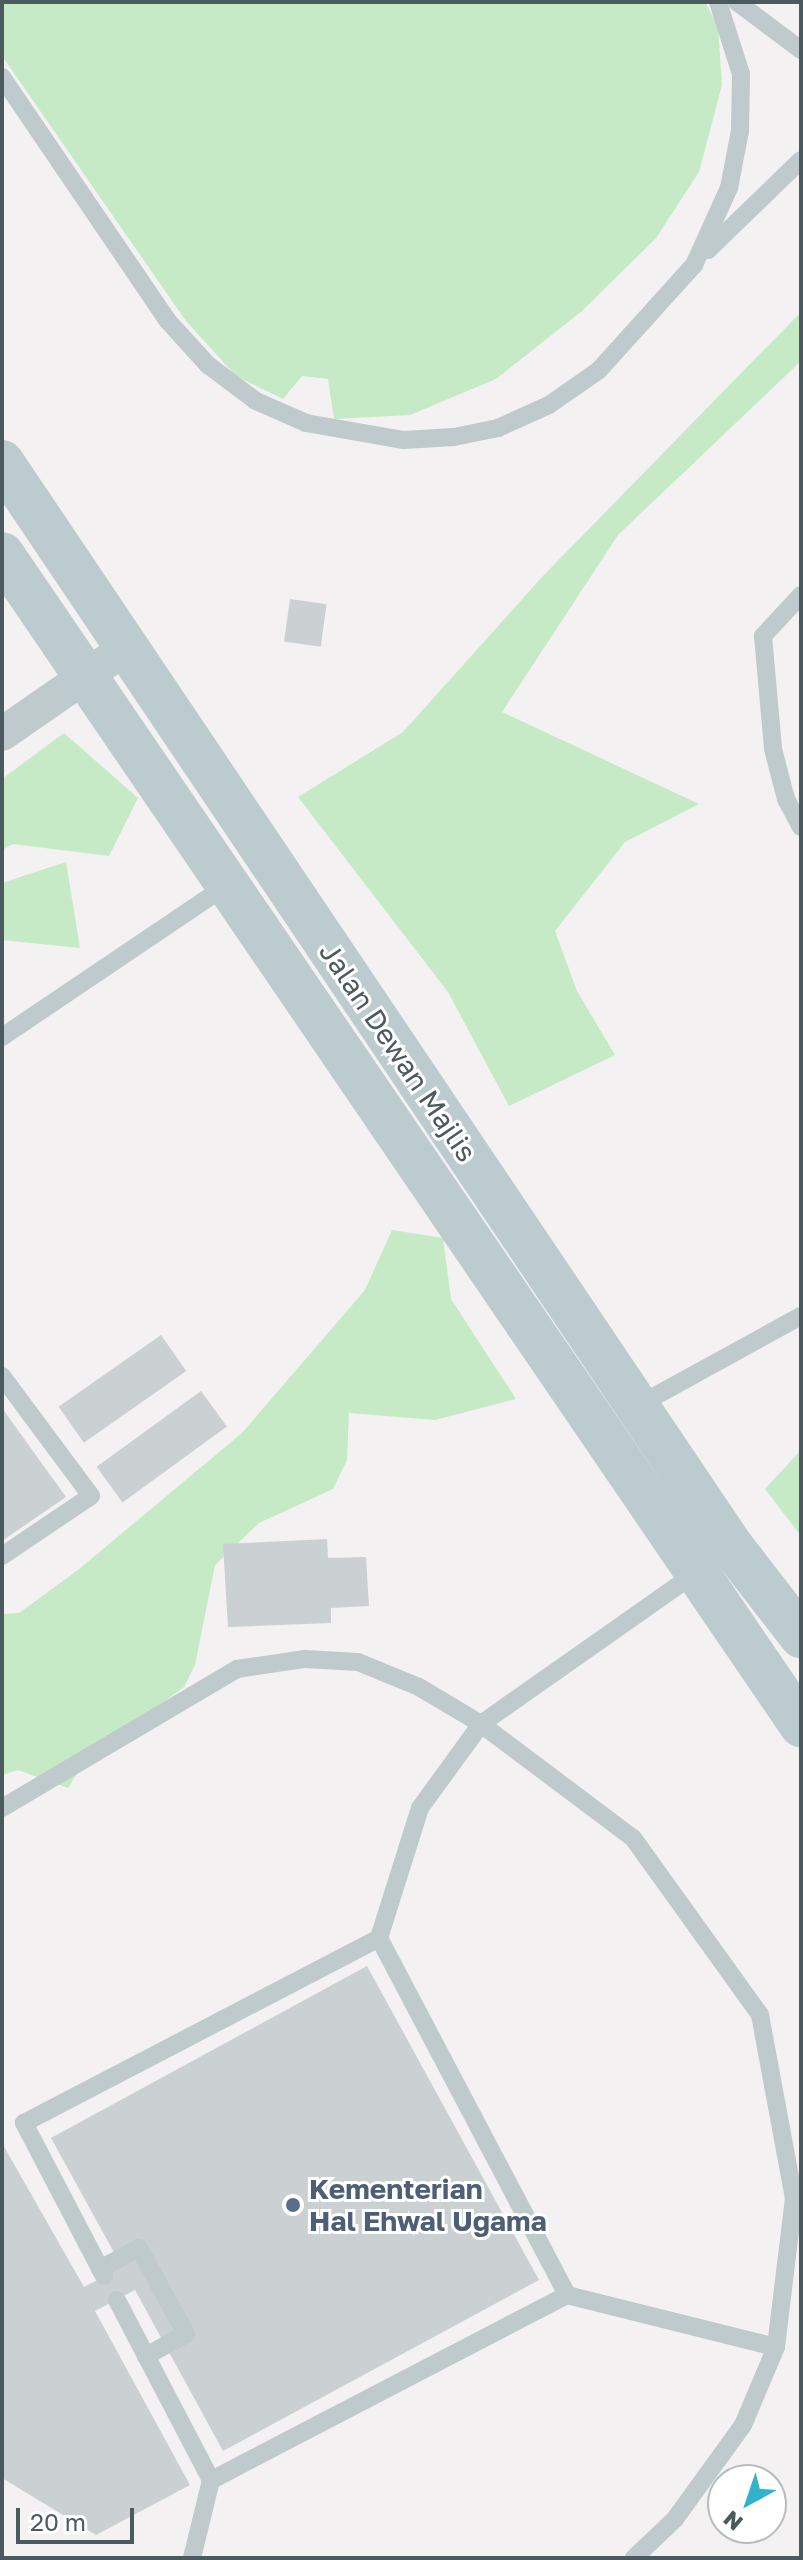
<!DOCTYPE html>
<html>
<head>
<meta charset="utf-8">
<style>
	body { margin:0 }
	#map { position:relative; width:803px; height:2560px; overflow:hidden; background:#f3f1f2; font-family:"Golos Text",sans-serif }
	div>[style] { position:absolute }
	.green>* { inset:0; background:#c6eac5 }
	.building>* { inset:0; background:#cbd0d2; transform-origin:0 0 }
	.lane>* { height:18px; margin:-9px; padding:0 9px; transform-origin:9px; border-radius:9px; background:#becacb }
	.street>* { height:34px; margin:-17px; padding:0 17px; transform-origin:17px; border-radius:17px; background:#becacb }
	.secondary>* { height:44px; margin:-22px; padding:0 22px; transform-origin:22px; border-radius:22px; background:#bccbcd }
	.dots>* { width:22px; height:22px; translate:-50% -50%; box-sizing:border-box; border:4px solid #fff; border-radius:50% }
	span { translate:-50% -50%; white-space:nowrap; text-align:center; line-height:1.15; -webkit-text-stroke:6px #fff; paint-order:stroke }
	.street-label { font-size:28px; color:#4b5a5c }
	.service-label { font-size:28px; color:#4e5e75; font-weight:700 }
	.left { translate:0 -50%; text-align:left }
	.frame { position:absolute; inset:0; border:4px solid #4b5a5c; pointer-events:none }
	.north { position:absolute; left:707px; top:2464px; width:80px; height:80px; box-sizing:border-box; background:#fff; border:2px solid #b7bdbe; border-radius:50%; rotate:220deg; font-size:22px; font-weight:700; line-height:32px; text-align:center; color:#4b5a5c }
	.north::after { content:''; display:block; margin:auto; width:28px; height:36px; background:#31b3cd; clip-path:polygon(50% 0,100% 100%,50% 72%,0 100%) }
	.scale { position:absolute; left:16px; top:2508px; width:118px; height:36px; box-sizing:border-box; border:4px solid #4b5a5c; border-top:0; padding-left:10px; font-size:24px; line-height:28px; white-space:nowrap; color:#4b5a5c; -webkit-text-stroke:6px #fff; paint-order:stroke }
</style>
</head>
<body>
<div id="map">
	<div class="green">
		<i style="clip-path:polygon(2px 2px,705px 2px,718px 26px,722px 85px,699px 172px,656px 238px,582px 311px,496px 379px,410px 415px,334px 419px,328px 379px,302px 376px,283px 399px,236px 376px,186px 321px,2px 56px)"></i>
		<i style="clip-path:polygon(801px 312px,801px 361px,618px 535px,502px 712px,699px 804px,625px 842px,555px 931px,577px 991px,615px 1055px,509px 1106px,448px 992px,298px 797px,403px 732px,542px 577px)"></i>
		<i style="clip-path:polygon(64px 733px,138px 798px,109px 856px,13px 844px,2px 850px,2px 779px)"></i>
		<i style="clip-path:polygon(66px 862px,80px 948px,2px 940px,2px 883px)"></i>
		<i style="clip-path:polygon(392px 1230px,443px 1238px,451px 1299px,516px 1399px,435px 1420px,349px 1413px,347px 1460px,333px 1489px,259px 1523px,215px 1565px,195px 1665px,184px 1687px,86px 1759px,68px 1788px,18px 1770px,2px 1775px,2px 1614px,19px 1613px,78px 1570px,242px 1433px,365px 1290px)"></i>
		<i style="clip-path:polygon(801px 1450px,801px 1536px,765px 1489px)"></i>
	</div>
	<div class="building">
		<i style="left:290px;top:599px;width:37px;height:43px;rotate:8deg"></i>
		<i style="left:161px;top:1335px;width:44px;height:125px;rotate:55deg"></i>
		<i style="left:201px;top:1391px;width:44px;height:129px;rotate:54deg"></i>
		<i style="clip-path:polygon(2px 1408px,66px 1497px,2px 1541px)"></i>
		<i style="clip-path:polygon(327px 1539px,328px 1558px,366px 1557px,369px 1606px,331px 1608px,331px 1623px,228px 1627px,223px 1544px)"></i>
		<i style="clip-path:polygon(367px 1966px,539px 2280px,223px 2451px,135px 2290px,95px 2311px,190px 2485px,96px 2535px,2px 2478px,2px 2143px,84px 2287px,122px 2267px,51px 2138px)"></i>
	</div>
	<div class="lane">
		<i style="left:737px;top:2px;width:80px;rotate:36.9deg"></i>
		<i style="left:2px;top:77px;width:294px;rotate:55.8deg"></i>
		<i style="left:167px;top:320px;width:61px;rotate:47.7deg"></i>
		<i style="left:208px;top:365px;width:60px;rotate:36.9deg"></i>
		<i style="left:256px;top:401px;width:55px;rotate:23.7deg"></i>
		<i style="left:306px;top:423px;width:98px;rotate:9.9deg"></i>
		<i style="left:403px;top:440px;width:51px;rotate:-3.4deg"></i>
		<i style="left:454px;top:437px;width:45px;rotate:-11.6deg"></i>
		<i style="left:498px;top:428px;width:56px;rotate:-24.3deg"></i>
		<i style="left:549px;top:405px;width:61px;rotate:-35deg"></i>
		<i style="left:599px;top:370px;width:142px;rotate:-47.9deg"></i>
		<i style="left:694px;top:265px;width:85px;rotate:-65.6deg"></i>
		<i style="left:729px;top:188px;width:58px;rotate:-79.1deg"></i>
		<i style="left:740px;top:131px;width:57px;rotate:-89deg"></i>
		<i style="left:741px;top:74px;width:76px;rotate:-107.7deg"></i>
		<i style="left:708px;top:250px;width:129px;rotate:-44.1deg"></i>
		<i style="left:801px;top:595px;width:56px;rotate:132.8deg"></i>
		<i style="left:763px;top:636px;width:113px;rotate:84.9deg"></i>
		<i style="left:773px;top:749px;width:52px;rotate:75.4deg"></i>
		<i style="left:786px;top:799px;width:32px;rotate:62deg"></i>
		<i style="left:2px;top:1037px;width:274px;rotate:-34deg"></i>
		<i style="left:2px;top:1376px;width:149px;rotate:53.4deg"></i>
		<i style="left:91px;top:1496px;width:107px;rotate:146deg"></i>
		<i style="left:637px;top:1406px;width:187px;rotate:-28.8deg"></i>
		<i style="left:2px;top:1808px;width:273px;rotate:-30.6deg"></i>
		<i style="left:237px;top:1669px;width:69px;rotate:-8.4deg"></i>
		<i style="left:305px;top:1659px;width:53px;rotate:3.2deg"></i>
		<i style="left:358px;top:1662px;width:66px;rotate:22.3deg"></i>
		<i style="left:419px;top:1687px;width:72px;rotate:30.8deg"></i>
		<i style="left:481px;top:1724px;width:190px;rotate:36.9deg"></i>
		<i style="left:633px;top:1838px;width:218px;rotate:54.3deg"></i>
		<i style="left:760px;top:2015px;width:186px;rotate:79.5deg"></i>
		<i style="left:794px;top:2198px;width:150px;rotate:96.9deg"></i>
		<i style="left:776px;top:2347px;width:85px;rotate:112.9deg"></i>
		<i style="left:743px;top:2425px;width:116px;rotate:125.9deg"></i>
		<i style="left:675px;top:2519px;width:57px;rotate:136.4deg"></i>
		<i style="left:379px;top:1938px;width:136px;rotate:-72.5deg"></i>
		<i style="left:420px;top:1808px;width:104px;rotate:-54deg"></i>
		<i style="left:481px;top:1724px;width:264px;rotate:-35.1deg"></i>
		<i style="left:100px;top:2269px;width:44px;rotate:-28.3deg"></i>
		<i style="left:139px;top:2248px;width:98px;rotate:61.3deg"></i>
		<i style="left:186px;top:2334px;width:46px;rotate:151.2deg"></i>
		<i style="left:104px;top:2276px;width:173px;rotate:-117.6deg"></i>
		<i style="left:24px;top:2123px;width:400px;rotate:-27.5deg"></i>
		<i style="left:379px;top:1938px;width:403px;rotate:62.2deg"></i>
		<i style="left:567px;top:2295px;width:401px;rotate:152.5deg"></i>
		<i style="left:211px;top:2480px;width:203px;rotate:-117.6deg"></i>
		<i style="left:567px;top:2295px;width:215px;rotate:14deg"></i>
		<i style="left:192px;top:2558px;width:80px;rotate:-76.3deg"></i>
	</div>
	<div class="street">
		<i style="left:2px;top:734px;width:151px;rotate:-34.7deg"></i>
	</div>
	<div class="secondary">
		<i style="left:2px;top:462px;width:1308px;rotate:56.07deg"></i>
		<i style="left:732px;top:1547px;width:113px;rotate:52.2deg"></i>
		<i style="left:2px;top:554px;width:1418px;rotate:55.69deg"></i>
	</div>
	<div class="dots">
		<i style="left:293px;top:2205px;background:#5c6f8a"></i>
	</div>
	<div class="street-label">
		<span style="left:398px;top:1052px;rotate:56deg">Jalan Dewan Majlis</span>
	</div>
	<div class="service-label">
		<span class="left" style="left:309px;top:2205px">Kementerian<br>Hal Ehwal Ugama</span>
	</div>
	<div class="frame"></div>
	<div class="north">N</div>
	<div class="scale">20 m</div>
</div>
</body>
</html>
